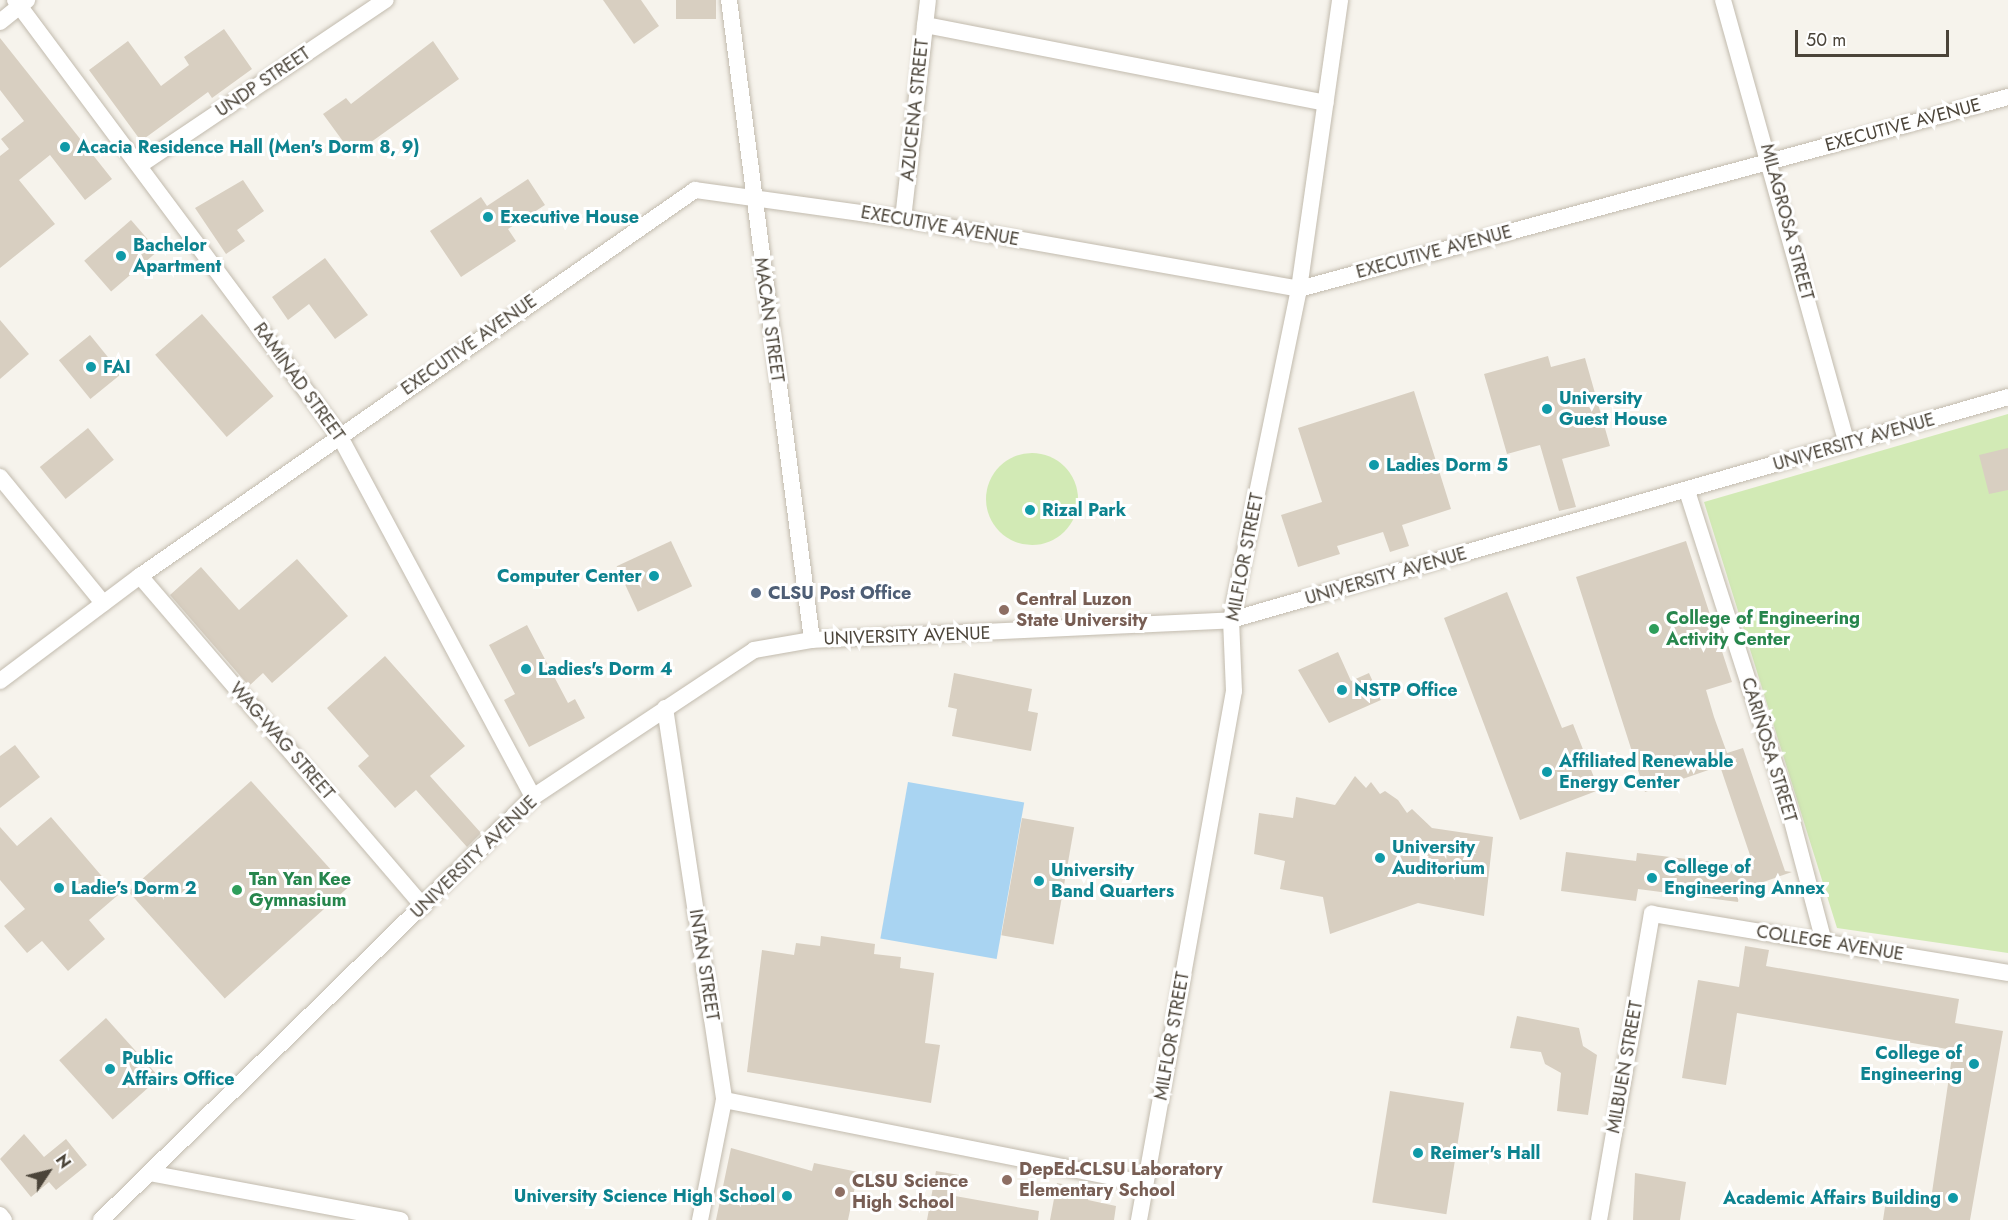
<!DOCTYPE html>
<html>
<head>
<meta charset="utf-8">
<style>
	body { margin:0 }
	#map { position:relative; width:2008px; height:1220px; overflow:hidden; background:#f6f3ec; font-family:Jost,sans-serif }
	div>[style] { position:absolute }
	.green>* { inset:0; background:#d2eab5 }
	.round { border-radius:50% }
	.water>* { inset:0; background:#a9d4f2; transform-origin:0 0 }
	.building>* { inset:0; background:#d8cfc1; transform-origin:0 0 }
	.roads { filter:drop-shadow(0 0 2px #c2bbae) drop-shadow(0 0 2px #c2bbae) }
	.minor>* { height:16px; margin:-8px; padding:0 8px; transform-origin:8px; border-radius:8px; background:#fff }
	.dots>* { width:16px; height:16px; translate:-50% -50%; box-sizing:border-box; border:3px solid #fff; border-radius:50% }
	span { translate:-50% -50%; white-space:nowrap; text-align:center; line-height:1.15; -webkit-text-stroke:6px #fff; paint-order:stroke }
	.street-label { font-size:18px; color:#4b4439 }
	.culture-label { font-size:18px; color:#0d838f; font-weight:700 }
	.left { translate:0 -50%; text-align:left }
	.right { translate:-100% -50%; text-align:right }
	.service-label { font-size:18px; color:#4e5e75; font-weight:700 }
	.education-label { font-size:18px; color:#785e54; font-weight:700 }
	.leisure-label { font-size:18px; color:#27864d; font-weight:700 }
	.north { position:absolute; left:18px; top:1142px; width:60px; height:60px; -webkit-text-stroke:4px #fff; paint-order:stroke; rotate:55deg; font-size:16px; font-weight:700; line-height:24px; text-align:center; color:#4b4439 }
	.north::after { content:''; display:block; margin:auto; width:21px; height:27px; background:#4b4439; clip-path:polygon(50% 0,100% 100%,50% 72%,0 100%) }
	.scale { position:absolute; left:1795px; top:30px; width:154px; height:27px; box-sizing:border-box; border:3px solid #4b4439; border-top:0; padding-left:8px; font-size:18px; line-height:21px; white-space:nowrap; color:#4b4439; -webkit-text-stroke:4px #fff; paint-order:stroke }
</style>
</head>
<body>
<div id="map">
	<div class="green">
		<i style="clip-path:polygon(2008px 414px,2008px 953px,1837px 928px,1704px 502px)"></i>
		<i class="round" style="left:986px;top:453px;width:92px;height:92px"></i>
	</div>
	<div class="water">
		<i style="left:908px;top:782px;width:118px;height:159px;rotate:10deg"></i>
	</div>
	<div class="building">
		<i style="clip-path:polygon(603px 0,641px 0,659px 26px,634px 44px)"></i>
		<i style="left:676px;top:0;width:40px;height:19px"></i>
		<i style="clip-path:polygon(224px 29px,252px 69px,212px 98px,208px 92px,141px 141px,89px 70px,128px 41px,161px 86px,189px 65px,184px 57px)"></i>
		<i style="clip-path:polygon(0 38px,112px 179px,85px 200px,50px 155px,19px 180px,55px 224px,0 268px,0 156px,9px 149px,1px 139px,24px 121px,0 90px)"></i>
		<i style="clip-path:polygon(433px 41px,459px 79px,353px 155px,323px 114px,346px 98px,351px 104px)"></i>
		<i style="clip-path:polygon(528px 179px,545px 205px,508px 229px,516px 241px,461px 277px,430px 231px,481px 197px,487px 206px)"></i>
		<i style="clip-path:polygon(243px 180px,264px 211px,237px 230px,245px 241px,226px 254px,195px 208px)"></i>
		<i style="left:131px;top:220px;width:41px;height:62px;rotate:49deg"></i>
		<i style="clip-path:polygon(325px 258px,368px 315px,335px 339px,309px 304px,288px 320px,272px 297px)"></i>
		<i style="left:202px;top:314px;width:109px;height:62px;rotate:49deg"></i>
		<i style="clip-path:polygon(0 320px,29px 354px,0 379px)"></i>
		<i style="left:90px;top:335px;width:50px;height:40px;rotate:51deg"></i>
		<i style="clip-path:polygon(1548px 356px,1551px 367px,1585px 358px,1610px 446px,1562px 459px,1576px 507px,1559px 511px,1540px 445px,1507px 454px,1484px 374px)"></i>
		<i style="clip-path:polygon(1414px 391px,1451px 509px,1402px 525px,1409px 546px,1390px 552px,1383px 532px,1337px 546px,1340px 554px,1298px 567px,1281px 515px,1322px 502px,1298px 428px)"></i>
		<i style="left:88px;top:428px;width:41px;height:62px;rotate:51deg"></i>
		<i style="clip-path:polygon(2008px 448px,2008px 490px,1989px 494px,1979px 455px)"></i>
		<i style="left:671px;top:541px;width:50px;height:60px;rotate:65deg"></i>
		<i style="clip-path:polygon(1686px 541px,1732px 682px,1706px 690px,1714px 717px,1727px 753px,1743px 748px,1785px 871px,1792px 872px,1740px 890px,1738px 902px,1638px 889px,1636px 901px,1561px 891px,1566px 852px,1636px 861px,1637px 853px,1754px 867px,1720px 766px,1645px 792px,1576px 577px)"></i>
		<i style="clip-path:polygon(297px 559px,348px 616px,272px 683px,263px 673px,249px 686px,170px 595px,201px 567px,239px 610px)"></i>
		<i style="clip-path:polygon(1507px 592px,1562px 728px,1573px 724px,1599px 790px,1520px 820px,1444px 618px)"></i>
		<i style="clip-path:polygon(527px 625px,568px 703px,575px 699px,585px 718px,529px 747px,504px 700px,515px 694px,489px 645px)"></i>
		<i style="clip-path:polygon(1338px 652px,1351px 681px,1369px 673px,1381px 700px,1329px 723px,1298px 670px)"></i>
		<i style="clip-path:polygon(385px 656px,465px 746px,430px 776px,481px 833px,467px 847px,416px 790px,395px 808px,358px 766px,369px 756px,327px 708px)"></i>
		<i style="clip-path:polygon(954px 673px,1032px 689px,1028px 711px,1038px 713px,1031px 751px,952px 736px,957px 709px,948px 707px)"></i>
		<i style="clip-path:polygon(15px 745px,40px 777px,0 808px,0 756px)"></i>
		<i style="clip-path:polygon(1355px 776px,1366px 788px,1371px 782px,1380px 794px,1385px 791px,1398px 800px,1407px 813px,1412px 809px,1432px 828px,1493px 837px,1484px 916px,1418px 903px,1330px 934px,1323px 897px,1280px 889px,1285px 861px,1254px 854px,1259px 813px,1293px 818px,1296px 797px,1335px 805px)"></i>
		<i style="left:251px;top:781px;width:144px;height:165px;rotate:48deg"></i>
		<i style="clip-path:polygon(51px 817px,118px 895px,89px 920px,105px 939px,68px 971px,42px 941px,27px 953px,4px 926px,25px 909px,0 880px,0 827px,17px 846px)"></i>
		<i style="left:1022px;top:818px;width:53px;height:119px;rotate:10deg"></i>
		<i style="clip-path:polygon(821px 936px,875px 944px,874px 954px,901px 957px,900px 968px,934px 973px,925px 1043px,940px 1045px,931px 1103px,747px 1072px,762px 950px,794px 955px,796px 943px,820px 946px)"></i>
		<i style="clip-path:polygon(1745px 946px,1769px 950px,1766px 966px,1959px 999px,1955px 1023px,2003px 1031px,1970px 1220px,1883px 1220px,1886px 1200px,1930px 1206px,1953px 1050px,1737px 1013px,1726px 1085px,1682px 1078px,1698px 980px,1739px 987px)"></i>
		<i style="clip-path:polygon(1517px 1016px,1579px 1028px,1583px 1046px,1597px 1055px,1588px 1115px,1557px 1111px,1561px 1073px,1545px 1064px,1541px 1052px,1510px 1048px)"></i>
		<i style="left:106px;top:1018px;width:80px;height:63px;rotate:48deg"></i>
		<i style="left:1390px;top:1091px;width:75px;height:113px;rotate:9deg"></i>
		<i style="clip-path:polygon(24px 1134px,44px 1157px,66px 1139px,87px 1165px,56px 1190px,49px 1182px,31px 1197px,0 1159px)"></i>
		<i style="clip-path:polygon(731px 1148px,812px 1171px,814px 1163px,858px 1172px,848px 1220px,716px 1220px)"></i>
		<i style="clip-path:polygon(936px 1171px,959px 1175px,955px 1196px,1039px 1211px,1038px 1220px,927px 1220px)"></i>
		<i style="clip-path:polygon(1635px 1173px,1686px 1182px,1680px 1220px,1633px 1220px)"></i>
		<i style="clip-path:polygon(1057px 1183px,1090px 1189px,1088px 1200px,1116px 1206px,1114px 1220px,1050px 1220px)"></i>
	</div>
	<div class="roads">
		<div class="minor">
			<i style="left:15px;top:0;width:542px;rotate:53.32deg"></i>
			<i style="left:339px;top:435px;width:411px;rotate:61.8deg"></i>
			<i style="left:729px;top:0;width:645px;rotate:82.61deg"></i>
			<i style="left:1723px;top:0;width:461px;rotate:74.4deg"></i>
			<i style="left:0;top:22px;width:35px;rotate:-39deg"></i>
			<i style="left:925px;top:25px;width:408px;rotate:11deg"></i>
			<i style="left:140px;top:165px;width:296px;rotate:-33.9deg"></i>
			<i style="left:903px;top:219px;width:220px;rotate:-83.5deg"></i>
			<i style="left:0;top:477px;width:163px;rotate:50.7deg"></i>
			<i style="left:1687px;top:491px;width:327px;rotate:72.2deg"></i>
			<i style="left:1787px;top:802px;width:145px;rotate:75.2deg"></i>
			<i style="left:140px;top:576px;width:435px;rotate:49.4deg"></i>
			<i style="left:0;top:681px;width:175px;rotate:-36.9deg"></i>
			<i style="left:140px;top:576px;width:676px;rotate:-34.82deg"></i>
			<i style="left:695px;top:190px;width:210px;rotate:7.9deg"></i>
			<i style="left:903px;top:219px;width:402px;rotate:10deg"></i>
			<i style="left:1299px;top:289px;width:735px;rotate:-15.15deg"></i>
			<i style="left:665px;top:708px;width:396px;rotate:81.4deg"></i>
			<i style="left:724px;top:1100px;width:122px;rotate:101.3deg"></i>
			<i style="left:724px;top:1100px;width:429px;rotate:11.2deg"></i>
			<i style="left:149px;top:1173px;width:256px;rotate:10.6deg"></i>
			<i style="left:0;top:1215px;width:6px;rotate:51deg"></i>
			<i style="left:101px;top:1220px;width:605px;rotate:-44.4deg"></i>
			<i style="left:533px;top:797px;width:265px;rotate:-33.6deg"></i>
			<i style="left:754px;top:650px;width:59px;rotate:-9.8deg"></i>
			<i style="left:812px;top:640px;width:419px;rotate:-2.7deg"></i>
			<i style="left:1231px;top:620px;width:808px;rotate:-16.01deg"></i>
			<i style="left:1139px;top:1220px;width:537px;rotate:-79.82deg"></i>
			<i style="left:1234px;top:691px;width:71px;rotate:-92.4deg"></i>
			<i style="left:1231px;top:620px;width:338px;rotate:-78.4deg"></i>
			<i style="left:1299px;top:289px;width:292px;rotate:-81.9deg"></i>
			<i style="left:1599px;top:1220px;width:311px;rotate:-80.2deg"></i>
			<i style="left:1652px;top:914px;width:361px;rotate:9.4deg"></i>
		</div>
	</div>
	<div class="dots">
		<i style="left:65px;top:147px;background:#0f9aa8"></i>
		<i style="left:488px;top:217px;background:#0f9aa8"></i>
		<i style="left:121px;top:256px;background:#0f9aa8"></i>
		<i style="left:91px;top:367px;background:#0f9aa8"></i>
		<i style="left:1547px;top:409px;background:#0f9aa8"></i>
		<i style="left:1374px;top:465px;background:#0f9aa8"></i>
		<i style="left:1030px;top:510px;background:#0f9aa8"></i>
		<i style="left:654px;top:576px;background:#0f9aa8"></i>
		<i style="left:756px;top:593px;background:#5c6f8a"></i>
		<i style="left:1004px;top:610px;background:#8d6e63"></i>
		<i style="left:1654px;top:629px;background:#2e9e5b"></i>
		<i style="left:526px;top:669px;background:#0f9aa8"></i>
		<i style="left:1342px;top:690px;background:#0f9aa8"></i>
		<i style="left:1547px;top:772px;background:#0f9aa8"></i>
		<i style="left:1380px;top:858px;background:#0f9aa8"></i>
		<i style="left:1652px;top:878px;background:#0f9aa8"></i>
		<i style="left:1039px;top:881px;background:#0f9aa8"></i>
		<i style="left:59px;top:888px;background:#0f9aa8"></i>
		<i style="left:237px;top:890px;background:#2e9e5b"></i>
		<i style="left:1974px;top:1064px;background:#0f9aa8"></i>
		<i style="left:110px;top:1069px;background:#0f9aa8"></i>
		<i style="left:1418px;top:1153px;background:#0f9aa8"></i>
		<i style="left:1007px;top:1180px;background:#8d6e63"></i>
		<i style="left:840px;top:1192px;background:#8d6e63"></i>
		<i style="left:787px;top:1196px;background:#0f9aa8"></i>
		<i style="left:1953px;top:1198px;background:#0f9aa8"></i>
	</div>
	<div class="street-label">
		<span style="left:263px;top:82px;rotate:-34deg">UNDP STREET</span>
		<span style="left:915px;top:110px;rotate:-84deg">AZUCENA STREET</span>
		<span style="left:1903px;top:125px;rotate:-15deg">EXECUTIVE AVENUE</span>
		<span style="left:1787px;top:222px;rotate:75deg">MILAGROSA STREET</span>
		<span style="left:940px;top:226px;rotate:10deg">EXECUTIVE AVENUE</span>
		<span style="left:1434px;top:252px;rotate:-15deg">EXECUTIVE AVENUE</span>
		<span style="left:769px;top:320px;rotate:82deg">MACAN STREET</span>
		<span style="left:469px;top:345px;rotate:-35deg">EXECUTIVE AVENUE</span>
		<span style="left:299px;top:382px;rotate:54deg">RAMINAD STREET</span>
		<span style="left:1854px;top:442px;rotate:-16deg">UNIVERSITY AVENUE</span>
		<span style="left:1245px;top:557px;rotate:-79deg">MILFLOR STREET</span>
		<span style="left:1386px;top:576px;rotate:-16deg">UNIVERSITY AVENUE</span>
		<span style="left:907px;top:636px;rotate:-2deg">UNIVERSITY AVENUE</span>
		<span style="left:282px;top:741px;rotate:49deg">WAG-WAG STREET</span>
		<span style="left:1769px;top:750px;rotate:73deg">CARIÑOSA STREET</span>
		<span style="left:474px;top:857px;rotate:-44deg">UNIVERSITY AVENUE</span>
		<span style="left:1830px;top:943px;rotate:9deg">COLLEGE AVENUE</span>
		<span style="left:704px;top:965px;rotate:81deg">INTAN STREET</span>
		<span style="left:1172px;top:1036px;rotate:-80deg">MILFLOR STREET</span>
		<span style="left:1625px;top:1067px;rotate:-80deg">MILBUEN STREET</span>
	</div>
	<div class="culture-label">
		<span class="left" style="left:77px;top:147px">Acacia Residence Hall (Men's Dorm 8, 9)</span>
		<span class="left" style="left:500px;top:217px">Executive House</span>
		<span class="left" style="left:133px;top:256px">Bachelor<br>Apartment</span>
		<span class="left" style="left:103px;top:367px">FAI</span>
		<span class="left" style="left:1559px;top:409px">University<br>Guest House</span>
		<span class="left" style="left:1386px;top:465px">Ladies Dorm 5</span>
		<span class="left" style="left:1042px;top:510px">Rizal Park</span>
		<span class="right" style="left:642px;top:576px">Computer Center</span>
		<span class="left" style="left:538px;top:669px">Ladies's Dorm 4</span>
		<span class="left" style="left:1354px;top:690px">NSTP Office</span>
		<span class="left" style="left:1559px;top:772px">Affiliated Renewable<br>Energy Center</span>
		<span class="left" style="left:1392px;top:858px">University<br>Auditorium</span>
		<span class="left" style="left:1664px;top:878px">College of<br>Engineering Annex</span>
		<span class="left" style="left:1051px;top:881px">University<br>Band Quarters</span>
		<span class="left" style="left:71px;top:888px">Ladie's Dorm 2</span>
		<span class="right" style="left:1962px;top:1064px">College of<br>Engineering</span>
		<span class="left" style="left:122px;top:1069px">Public<br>Affairs Office</span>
		<span class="left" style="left:1430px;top:1153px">Reimer's Hall</span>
		<span class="right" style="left:775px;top:1196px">University Science High School</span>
		<span class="right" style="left:1941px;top:1198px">Academic Affairs Building</span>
	</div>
	<div class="service-label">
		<span class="left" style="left:768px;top:593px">CLSU Post Office</span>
	</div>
	<div class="education-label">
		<span class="left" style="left:1016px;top:610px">Central Luzon<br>State University</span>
		<span class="left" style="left:1019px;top:1180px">DepEd-CLSU Laboratory<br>Elementary School</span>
		<span class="left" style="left:852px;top:1192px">CLSU Science<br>High School</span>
	</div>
	<div class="leisure-label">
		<span class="left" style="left:1666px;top:629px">College of Engineering<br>Activity Center</span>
		<span class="left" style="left:249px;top:890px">Tan Yan Kee<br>Gymnasium</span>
	</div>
	<div class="north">N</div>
	<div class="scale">50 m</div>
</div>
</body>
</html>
